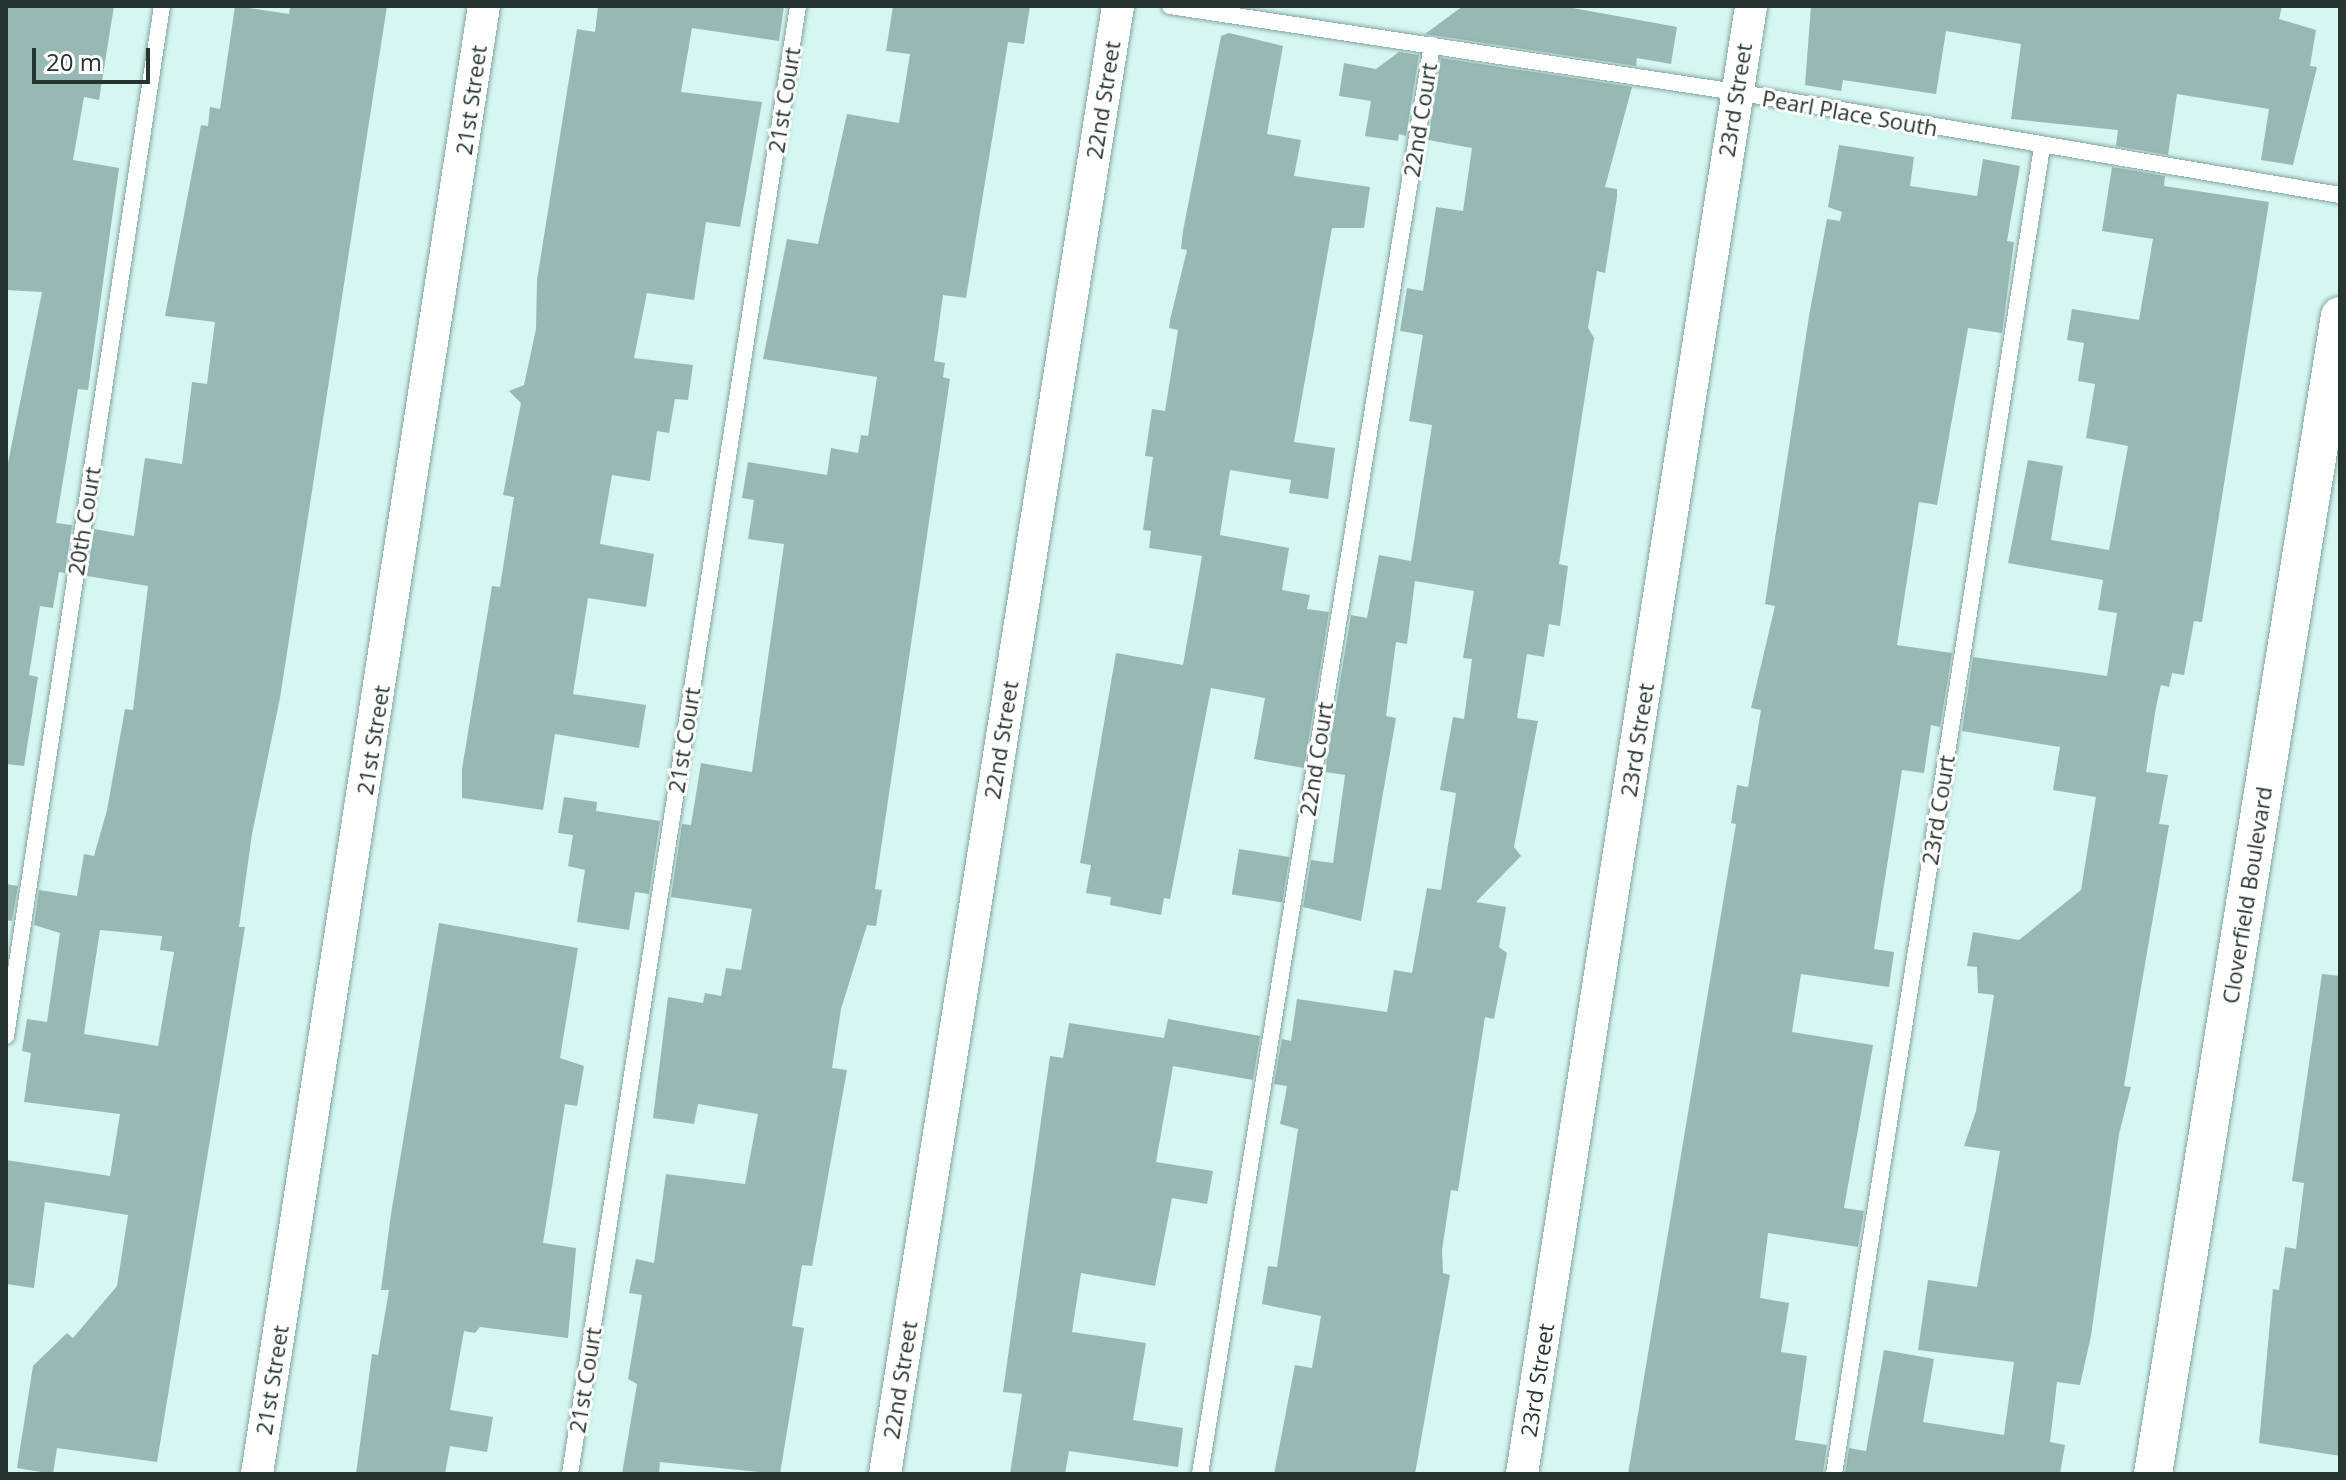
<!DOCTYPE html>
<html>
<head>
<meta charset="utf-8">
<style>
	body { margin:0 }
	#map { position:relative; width:2346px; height:1480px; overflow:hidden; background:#d4f7f2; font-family:"Open Sans",sans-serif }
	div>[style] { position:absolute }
	.building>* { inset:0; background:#97b9b4; transform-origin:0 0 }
	.roads { filter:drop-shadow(0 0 2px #82a39f) drop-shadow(0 0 2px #82a39f) }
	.service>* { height:16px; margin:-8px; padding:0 8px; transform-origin:8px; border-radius:8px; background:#fff }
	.minor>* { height:32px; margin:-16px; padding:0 16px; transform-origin:16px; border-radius:16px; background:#fff }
	.tertiary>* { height:38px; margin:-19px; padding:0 19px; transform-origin:19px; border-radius:19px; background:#fff }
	span { translate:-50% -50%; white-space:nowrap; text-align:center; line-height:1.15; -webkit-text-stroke:6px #fff; paint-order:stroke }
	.street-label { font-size:22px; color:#263432 }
	.frame { position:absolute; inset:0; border:8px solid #263432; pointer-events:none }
	.scale { position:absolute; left:32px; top:48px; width:118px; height:36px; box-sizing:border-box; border:4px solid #263432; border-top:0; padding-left:10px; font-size:24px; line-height:28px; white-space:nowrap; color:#263432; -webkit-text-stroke:6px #fff; paint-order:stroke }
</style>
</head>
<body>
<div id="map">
	<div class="building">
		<i style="clip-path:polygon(6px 6px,114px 6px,99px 100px,84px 97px,73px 160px,119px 168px,88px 390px,78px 389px,56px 523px,72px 525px,65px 573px,59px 572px,53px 608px,40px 606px,29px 675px,38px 677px,24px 766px,6px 764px,6px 473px,42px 292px,6px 290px)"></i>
		<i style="clip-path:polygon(evenodd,235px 6px,289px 14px,290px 6px,387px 6px,280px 698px,252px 834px,239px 927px,245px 927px,157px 1462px,57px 1448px,53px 1474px,17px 1468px,33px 1366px,67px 1333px,73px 1338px,117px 1286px,128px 1215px,45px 1202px,34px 1288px,6px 1284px,6px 1160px,110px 1176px,120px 1114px,24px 1102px,31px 1053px,22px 1051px,27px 1019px,47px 1022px,60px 933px,34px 925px,39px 890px,77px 896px,84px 854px,94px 856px,107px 810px,125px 709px,133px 710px,148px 586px,87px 576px,94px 529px,134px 536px,145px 458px,182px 464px,192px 382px,207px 384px,215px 322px,165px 316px,201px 125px,208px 126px,210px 107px,220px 109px,235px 6px,100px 930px,162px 936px,160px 950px,174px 952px,158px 1046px,84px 1034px,100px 930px)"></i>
		<i style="clip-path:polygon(598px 6px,784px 6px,779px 41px,692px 28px,681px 92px,762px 102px,740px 227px,706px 222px,694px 300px,647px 293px,634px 358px,693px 365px,688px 400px,675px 399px,669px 433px,657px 431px,650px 481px,612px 475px,600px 544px,654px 554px,646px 607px,588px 598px,573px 694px,646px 705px,639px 748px,555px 734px,543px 810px,462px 798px,462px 769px,492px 586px,500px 587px,514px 497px,503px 495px,521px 403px,509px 391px,524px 385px,536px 329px,537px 280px,577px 29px,595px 32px)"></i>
		<i style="clip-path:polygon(893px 6px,1030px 6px,1024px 44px,1008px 42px,966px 298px,943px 295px,934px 361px,945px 363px,943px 377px,950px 379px,875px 889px,882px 890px,876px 926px,867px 925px,841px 1009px,832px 1068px,847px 1070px,812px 1266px,802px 1265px,792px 1326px,804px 1328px,780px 1474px,660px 1462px,659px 1474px,622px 1474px,637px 1384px,628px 1379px,642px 1295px,629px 1293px,636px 1259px,654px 1263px,666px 1174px,745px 1184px,758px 1114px,698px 1104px,694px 1124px,653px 1118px,668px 997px,703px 1003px,705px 993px,721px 996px,726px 968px,741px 970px,752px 909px,671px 897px,682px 824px,691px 825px,701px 763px,752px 772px,784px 544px,748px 539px,754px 500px,742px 498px,748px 462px,827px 475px,831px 448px,858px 453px,861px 435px,868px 436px,877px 377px,763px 359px,787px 239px,818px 244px,847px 114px,899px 123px,910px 54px,886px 51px)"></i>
		<i style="clip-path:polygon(1463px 6px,1562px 6px,1677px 27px,1671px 64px,1637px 58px,1636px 66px,1425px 34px)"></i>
		<i style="clip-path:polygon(1811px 6px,2282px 6px,2279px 19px,2316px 30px,2310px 66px,2317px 67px,2293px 165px,2261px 160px,2269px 109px,2177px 94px,2168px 155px,2116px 146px,2118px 130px,2011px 119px,2021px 44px,1946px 31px,1936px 94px,1843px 80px,1841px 91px,1805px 85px)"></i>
		<i style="clip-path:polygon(1229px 33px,1283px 46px,1267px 134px,1301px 140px,1294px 176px,1370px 187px,1364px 228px,1332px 228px,1294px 442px,1335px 448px,1328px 499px,1289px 493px,1291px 480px,1230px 470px,1220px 535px,1289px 548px,1282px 590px,1310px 595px,1307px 609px,1329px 612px,1304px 768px,1254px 759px,1265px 698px,1211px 688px,1170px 899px,1164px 898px,1161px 915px,1110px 905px,1111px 897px,1086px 893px,1091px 865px,1080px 863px,1116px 653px,1183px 665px,1202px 556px,1149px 548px,1151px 531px,1143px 530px,1153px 457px,1145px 456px,1152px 409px,1165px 411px,1178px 330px,1169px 328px,1170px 320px,1187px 250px,1181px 249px,1183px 231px,1221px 36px)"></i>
		<i style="clip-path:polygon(1399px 52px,1419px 55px,1406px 136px,1399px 134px,1398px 141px,1365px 136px,1371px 101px,1339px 96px,1344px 63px,1376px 69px)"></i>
		<i style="clip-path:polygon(1441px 58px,1632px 87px,1605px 187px,1617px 189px,1617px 197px,1605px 273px,1597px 271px,1588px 328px,1594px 338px,1559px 564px,1568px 566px,1560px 626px,1549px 624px,1544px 657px,1527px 654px,1517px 718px,1538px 721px,1514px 847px,1521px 856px,1476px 902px,1506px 907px,1499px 947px,1507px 953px,1494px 1019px,1485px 1017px,1458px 1191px,1451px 1190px,1442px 1250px,1443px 1273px,1450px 1275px,1415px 1474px,1274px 1474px,1295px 1365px,1312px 1368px,1321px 1316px,1262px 1304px,1268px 1266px,1277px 1267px,1298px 1129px,1280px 1124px,1287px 1086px,1274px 1084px,1282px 1039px,1291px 1041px,1297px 999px,1387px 1012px,1394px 970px,1412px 973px,1427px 888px,1441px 890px,1456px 793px,1440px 790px,1453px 717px,1464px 719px,1472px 659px,1463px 658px,1474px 591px,1415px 581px,1407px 644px,1396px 642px,1386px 716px,1396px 718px,1361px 921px,1303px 907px,1311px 860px,1333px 863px,1345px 775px,1325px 772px,1351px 615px,1367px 618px,1379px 555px,1411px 561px,1432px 425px,1409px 421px,1423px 335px,1400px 331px,1407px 288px,1423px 291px,1436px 207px,1463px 211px,1472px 148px,1428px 140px)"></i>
		<i style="clip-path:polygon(1839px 145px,1914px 157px,1910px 186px,1977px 196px,1983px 159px,2020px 166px,2007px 241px,2014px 242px,2002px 333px,1968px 328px,1937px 505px,1919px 502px,1897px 645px,1952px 653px,1940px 727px,1931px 725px,1924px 773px,1902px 770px,1874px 949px,1894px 952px,1889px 987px,1801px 974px,1792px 1032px,1873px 1045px,1844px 1208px,1864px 1211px,1858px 1247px,1768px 1233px,1760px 1298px,1789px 1303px,1781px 1352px,1807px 1356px,1795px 1440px,1827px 1445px,1823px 1474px,1628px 1474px,1736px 824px,1731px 823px,1737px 785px,1748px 787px,1761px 710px,1751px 708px,1775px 606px,1765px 604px,1809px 316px,1827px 219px,1840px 221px,1842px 212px,1828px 207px)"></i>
		<i style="clip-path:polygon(2112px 167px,2165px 176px,2164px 186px,2269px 202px,2202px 622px,2194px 621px,2184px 675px,2172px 673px,2169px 687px,2161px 685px,2156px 707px,2146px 772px,2168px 775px,2159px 824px,2169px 825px,2124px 1086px,2131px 1087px,2119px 1134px,2091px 1336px,2080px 1385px,2057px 1382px,2050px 1442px,2065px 1445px,2060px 1474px,1845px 1474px,1849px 1448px,1866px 1451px,1884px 1350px,1934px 1359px,1923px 1422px,2004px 1435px,2014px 1362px,1918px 1350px,1928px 1280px,1977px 1287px,2000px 1151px,1964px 1146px,1976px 1111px,1994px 995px,1978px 993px,1977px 967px,1967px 966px,1973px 932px,2019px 940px,2081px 890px,2096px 797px,2053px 790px,2060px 747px,1962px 731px,1973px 657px,2107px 676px,2117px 613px,2098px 610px,2103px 580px,2008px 563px,2028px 460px,2063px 466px,2051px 540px,2109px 550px,2128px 446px,2086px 438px,2095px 384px,2078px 381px,2084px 343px,2067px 340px,2072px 309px,2139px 320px,2153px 239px,2102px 231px)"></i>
		<i style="clip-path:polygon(564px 797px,597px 802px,596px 811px,660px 821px,649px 894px,635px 892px,629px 930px,577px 922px,585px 870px,568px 866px,573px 835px,558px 833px)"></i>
		<i style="left:1239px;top:849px;width:51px;height:46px;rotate:9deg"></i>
		<i style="clip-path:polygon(6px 884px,18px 886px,12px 921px,6px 920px)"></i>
		<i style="clip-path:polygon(439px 923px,578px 948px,560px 1058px,584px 1066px,577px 1106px,565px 1104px,543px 1243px,576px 1248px,568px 1338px,480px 1327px,475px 1333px,464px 1331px,450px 1410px,493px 1417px,487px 1452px,450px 1446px,445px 1474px,356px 1474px,372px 1354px,378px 1355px,389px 1290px,381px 1290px,391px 1214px)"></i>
		<i style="clip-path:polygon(2322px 974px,2340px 976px,2340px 1456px,2259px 1443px,2273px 1289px,2279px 1290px,2285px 1247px,2296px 1249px,2304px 1183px,2292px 1181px)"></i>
		<i style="clip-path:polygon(1168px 1019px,1260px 1036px,1253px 1080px,1173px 1066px,1156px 1162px,1213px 1171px,1207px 1204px,1172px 1198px,1155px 1286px,1081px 1273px,1072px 1332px,1146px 1343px,1133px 1420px,1183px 1428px,1178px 1467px,1069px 1451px,1065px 1474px,1010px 1474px,1022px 1394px,1003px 1392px,1050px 1056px,1063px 1058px,1069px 1023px,1164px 1038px)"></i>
	</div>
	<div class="roads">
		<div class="service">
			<i style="left:1170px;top:6px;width:572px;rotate:8.64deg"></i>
			<i style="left:1736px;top:92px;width:613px;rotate:9.68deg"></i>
			<i style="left:6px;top:1036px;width:1042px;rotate:-81.39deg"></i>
			<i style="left:570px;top:1474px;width:1486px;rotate:-81.17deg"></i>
			<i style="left:1200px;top:1474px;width:1448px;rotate:-80.78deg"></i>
			<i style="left:1834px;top:1474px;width:1343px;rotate:-81.09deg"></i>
		</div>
		<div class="minor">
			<i style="left:257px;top:1474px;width:1485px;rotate:-81.21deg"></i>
			<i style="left:885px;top:1474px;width:1486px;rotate:-80.98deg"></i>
			<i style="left:1522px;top:1474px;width:1486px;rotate:-81.13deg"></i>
		</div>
		<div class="tertiary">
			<i style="left:2153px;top:1474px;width:1173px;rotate:-80.83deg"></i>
		</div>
	</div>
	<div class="street-label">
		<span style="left:471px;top:100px;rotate:-82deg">21st Street</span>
		<span style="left:784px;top:100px;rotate:-81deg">21st Court</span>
		<span style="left:1103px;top:100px;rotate:-81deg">22nd Street</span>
		<span style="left:1735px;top:100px;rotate:-81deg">23rd Street</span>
		<span style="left:1850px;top:113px;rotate:10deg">Pearl Place South</span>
		<span style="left:1420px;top:120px;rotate:-81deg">22nd Court</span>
		<span style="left:84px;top:521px;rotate:-81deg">20th Court</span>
		<span style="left:373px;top:740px;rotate:-81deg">21st Street</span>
		<span style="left:684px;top:740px;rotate:-81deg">21st Court</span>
		<span style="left:1001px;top:740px;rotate:-81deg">22nd Street</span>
		<span style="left:1637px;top:740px;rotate:-81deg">23rd Street</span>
		<span style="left:1316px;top:759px;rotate:-81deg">22nd Court</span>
		<span style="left:1938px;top:810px;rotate:-81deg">23rd Court</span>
		<span style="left:2247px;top:895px;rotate:-81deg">Cloverfield Boulevard</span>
		<span style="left:272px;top:1380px;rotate:-81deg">21st Street</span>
		<span style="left:585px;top:1380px;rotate:-81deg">21st Court</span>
		<span style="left:900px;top:1380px;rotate:-81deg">22nd Street</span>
		<span style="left:1537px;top:1380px;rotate:-81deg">23rd Street</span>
	</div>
	<div class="frame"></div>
	<div class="scale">20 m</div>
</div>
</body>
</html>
